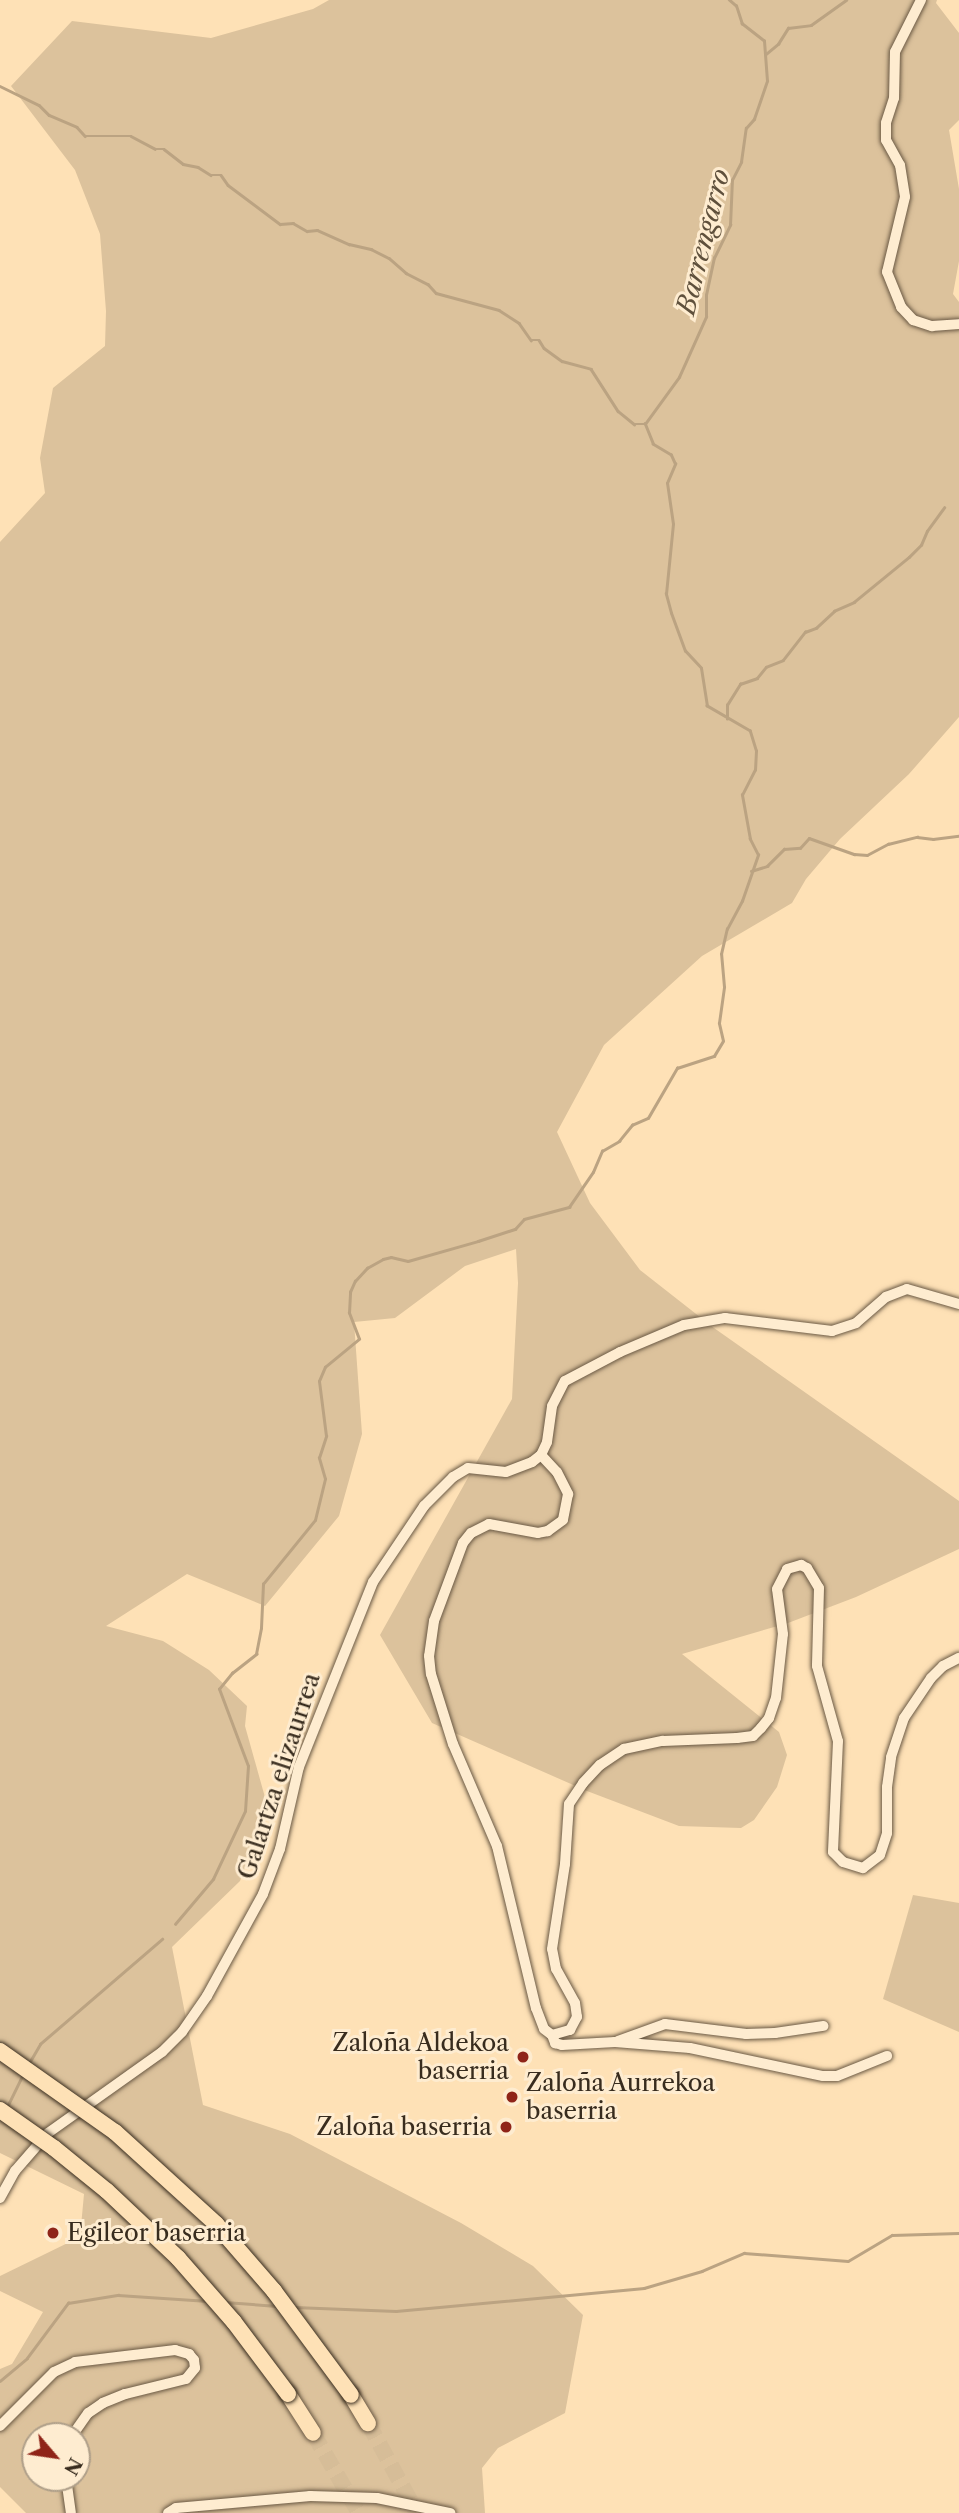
<!DOCTYPE html>
<html>
<head>
<meta charset="utf-8">
<style>
	body { margin:0 }
	#map { position:relative; width:959px; height:2513px; overflow:hidden; background:#fee1b6; font-family:"Libre Caslon Text",serif }
	div>[style] { position:absolute }
	.green>* { inset:0; background:#dcc29c }
	.stream>* { height:2.5px; margin:-1.25px; padding:0 1.25px; transform-origin:1.25px; border-radius:1.25px; background:#bba382 }
	.highway-tunnel>* { height:16px; margin-top:-8px; transform-origin:0; background:repeating-linear-gradient(90deg,#d6bd98 0 16px,transparent 0 24px) }
	.roads { filter:drop-shadow(0 0 2px #6a5944) drop-shadow(0 0 2px #6a5944) }
	.minor>* { height:10px; margin:-5px; padding:0 5px; transform-origin:5px; border-radius:5px; background:#feecd0 }
	.highway>* { height:16px; margin:-8px; padding:0 8px; transform-origin:8px; border-radius:8px; background:#fee1b6 }
	.bridges { filter:drop-shadow(0 0 2px #382c1e) drop-shadow(0 0 2px #382c1e) }
	.highway-bridge>* { height:16px; margin:-8px; padding:0 8px; transform-origin:8px; border-radius:8px; background:#fee1b6 }
	.dots>* { width:19px; height:19px; translate:-50% -50%; box-sizing:border-box; border:4px solid #feecd0; border-radius:50% }
	span { translate:-50% -50%; white-space:nowrap; text-align:center; line-height:1.15; -webkit-text-stroke:6px #feecd0; paint-order:stroke }
	.street-label { font-size:24px; color:#382c1e }
	.poi-label { font-size:24px; color:#382c1e }
	.right { translate:-100% -50%; text-align:right }
	.left { translate:0 -50%; text-align:left }
	.water-label { font-size:26px; color:#5f503c; font-style:italic }
	.north { position:absolute; left:21px; top:2422px; width:70px; height:70px; box-sizing:border-box; background:#feecd0; border:2px solid #af9f89; border-radius:50%; rotate:119deg; font-size:19px; font-weight:700; line-height:28px; text-align:center; color:#382c1e }
	.north::after { content:''; display:block; margin:auto; width:24px; height:32px; background:#8f2418; clip-path:polygon(50% 0,100% 100%,50% 72%,0 100%) }
</style>
</head>
<body>
<div id="map">
	<div class="green">
		<i style="clip-path:polygon(evenodd,329px 0,937px 0,936px 3px,959px 33px,959px 120px,949px 130px,959px 189px,959px 261px,953px 294px,959px 302px,959px 717px,909px 774px,840px 839px,806px 879px,792px 903px,702px 956px,604px 1045px,557px 1132px,590px 1203px,640px 1270px,714px 1328px,959px 1501px,959px 1549px,856px 1597px,788px 1623px,682px 1654px,779px 1732px,787px 1755px,777px 1787px,754px 1820px,741px 1828px,679px 1826px,587px 1791px,432px 1723px,380px 1635px,512px 1399px,518px 1283px,516px 1249px,465px 1266px,395px 1318px,354px 1322px,362px 1434px,339px 1516px,265px 1606px,187px 1574px,106px 1626px,163px 1641px,209px 1670px,247px 1706px,245px 1726px,268px 1808px,240px 1881px,172px 1947px,203px 2105px,290px 2134px,461px 2223px,533px 2266px,583px 2315px,565px 2413px,498px 2448px,482px 2468px,485px 2513px,26px 2513px,0 2487px,0 2369px,12px 2364px,43px 2312px,0 2291px,0 2276px,80px 2237px,84px 2194px,0 2153px,0 542px,45px 493px,40px 458px,53px 388px,105px 346px,106px 311px,100px 234px,75px 170px,11px 86px,72px 21px,211px 38px,313px 9px,329px 0,35px 2436px,77px 2436px,77px 2478px,35px 2478px,35px 2436px)"></i>
		<i style="clip-path:polygon(913px 1895px,959px 1903px,959px 2032px,883px 1999px)"></i>
	</div>
	<div class="stream">
		<i style="left:766px;top:54px;width:16px;rotate:-40deg"></i>
		<i style="left:778px;top:44px;width:19px;rotate:-58deg"></i>
		<i style="left:788px;top:28px;width:23px;rotate:-7deg"></i>
		<i style="left:811px;top:25px;width:43px;rotate:-35.5deg"></i>
		<i style="left:0;top:86px;width:43px;rotate:26deg"></i>
		<i style="left:39px;top:105px;width:14px;rotate:45deg"></i>
		<i style="left:49px;top:115px;width:30px;rotate:23deg"></i>
		<i style="left:77px;top:127px;width:12px;rotate:48deg"></i>
		<i style="left:85px;top:136px;width:46px"></i>
		<i style="left:131px;top:136px;width:27px;rotate:28deg"></i>
		<i style="left:155px;top:149px;width:9px"></i>
		<i style="left:164px;top:149px;width:24px;rotate:38deg"></i>
		<i style="left:183px;top:164px;width:15px;rotate:11deg"></i>
		<i style="left:198px;top:167px;width:15px;rotate:32deg"></i>
		<i style="left:211px;top:175px;width:10px"></i>
		<i style="left:221px;top:175px;width:12px;rotate:55deg"></i>
		<i style="left:228px;top:185px;width:65px;rotate:36.9deg"></i>
		<i style="left:280px;top:224px;width:13px;rotate:-4deg"></i>
		<i style="left:293px;top:223px;width:16px;rotate:30deg"></i>
		<i style="left:307px;top:231px;width:10px;rotate:-6deg"></i>
		<i style="left:317px;top:230px;width:35px;rotate:24deg"></i>
		<i style="left:349px;top:244px;width:23px;rotate:13deg"></i>
		<i style="left:371px;top:249px;width:20px;rotate:27deg"></i>
		<i style="left:389px;top:258px;width:23px;rotate:41deg"></i>
		<i style="left:406px;top:273px;width:25px;rotate:27deg"></i>
		<i style="left:428px;top:284px;width:12px;rotate:48deg"></i>
		<i style="left:436px;top:293px;width:65px;rotate:15.1deg"></i>
		<i style="left:499px;top:310px;width:24px;rotate:33deg"></i>
		<i style="left:519px;top:323px;width:21px;rotate:55deg"></i>
		<i style="left:531px;top:340px;width:8px"></i>
		<i style="left:539px;top:340px;width:9px;rotate:58deg"></i>
		<i style="left:544px;top:348px;width:22px;rotate:36deg"></i>
		<i style="left:562px;top:361px;width:30px;rotate:15deg"></i>
		<i style="left:591px;top:369px;width:50px;rotate:57.3deg"></i>
		<i style="left:618px;top:411px;width:21px;rotate:39deg"></i>
		<i style="left:634px;top:424px;width:11px"></i>
		<i style="left:727px;top:719px;width:14px;rotate:-90deg"></i>
		<i style="left:727px;top:705px;width:25px;rotate:-58deg"></i>
		<i style="left:740px;top:684px;width:18px;rotate:-19deg"></i>
		<i style="left:757px;top:678px;width:14px;rotate:-51deg"></i>
		<i style="left:766px;top:667px;width:18px;rotate:-22deg"></i>
		<i style="left:783px;top:660px;width:36px;rotate:-52deg"></i>
		<i style="left:805px;top:632px;width:12px;rotate:-20deg"></i>
		<i style="left:816px;top:628px;width:25px;rotate:-43deg"></i>
		<i style="left:834px;top:611px;width:22px;rotate:-24deg"></i>
		<i style="left:854px;top:602px;width:71px;rotate:-39.3deg"></i>
		<i style="left:909px;top:557px;width:17px;rotate:-45deg"></i>
		<i style="left:921px;top:545px;width:15px;rotate:-67deg"></i>
		<i style="left:927px;top:531px;width:29px;rotate:-54deg"></i>
		<i style="left:751px;top:871px;width:17px;rotate:-17deg"></i>
		<i style="left:767px;top:866px;width:24px;rotate:-45deg"></i>
		<i style="left:784px;top:849px;width:16px;rotate:-4deg"></i>
		<i style="left:800px;top:848px;width:13px;rotate:-48deg"></i>
		<i style="left:809px;top:838px;width:48px;rotate:19.6deg"></i>
		<i style="left:854px;top:854px;width:13px;rotate:4deg"></i>
		<i style="left:867px;top:855px;width:24px;rotate:-28deg"></i>
		<i style="left:888px;top:844px;width:30px;rotate:-14deg"></i>
		<i style="left:917px;top:837px;width:16px;rotate:7deg"></i>
		<i style="left:933px;top:839px;width:26px;rotate:-7deg"></i>
		<i style="left:175px;top:1924px;width:59px;rotate:-49.8deg"></i>
		<i style="left:213px;top:1879px;width:75px;rotate:-64.8deg"></i>
		<i style="left:245px;top:1811px;width:45px;rotate:-86.2deg"></i>
		<i style="left:248px;top:1766px;width:82px;rotate:-110.6deg"></i>
		<i style="left:219px;top:1689px;width:21px;rotate:-51deg"></i>
		<i style="left:232px;top:1673px;width:31px;rotate:-38deg"></i>
		<i style="left:256px;top:1654px;width:26px;rotate:-79deg"></i>
		<i style="left:261px;top:1628px;width:44px;rotate:-87.4deg"></i>
		<i style="left:263px;top:1584px;width:82px;rotate:-50.9deg"></i>
		<i style="left:315px;top:1520px;width:42px;rotate:-76.3deg"></i>
		<i style="left:325px;top:1479px;width:22px;rotate:-106deg"></i>
		<i style="left:319px;top:1458px;width:23px;rotate:-72deg"></i>
		<i style="left:326px;top:1436px;width:55px;rotate:-97.3deg"></i>
		<i style="left:319px;top:1381px;width:15px;rotate:-67deg"></i>
		<i style="left:325px;top:1367px;width:44px;rotate:-39.5deg"></i>
		<i style="left:359px;top:1339px;width:28px;rotate:-111deg"></i>
		<i style="left:349px;top:1313px;width:21px;rotate:-87deg"></i>
		<i style="left:350px;top:1292px;width:12px;rotate:-66deg"></i>
		<i style="left:355px;top:1281px;width:18px;rotate:-47deg"></i>
		<i style="left:367px;top:1268px;width:18px;rotate:-29deg"></i>
		<i style="left:383px;top:1259px;width:8px;rotate:-14deg"></i>
		<i style="left:391px;top:1257px;width:17px;rotate:13deg"></i>
		<i style="left:408px;top:1261px;width:73px;rotate:-15.9deg"></i>
		<i style="left:478px;top:1241px;width:39px;rotate:-18deg"></i>
		<i style="left:515px;top:1229px;width:13px;rotate:-48deg"></i>
		<i style="left:524px;top:1219px;width:47px;rotate:-14.9deg"></i>
		<i style="left:569px;top:1207px;width:42px;rotate:-55.6deg"></i>
		<i style="left:593px;top:1172px;width:23px;rotate:-67deg"></i>
		<i style="left:602px;top:1151px;width:20px;rotate:-30deg"></i>
		<i style="left:619px;top:1141px;width:21px;rotate:-51deg"></i>
		<i style="left:632px;top:1125px;width:17px;rotate:-24deg"></i>
		<i style="left:648px;top:1118px;width:58px;rotate:-59.9deg"></i>
		<i style="left:677px;top:1068px;width:39px;rotate:-18deg"></i>
		<i style="left:714px;top:1056px;width:17px;rotate:-59deg"></i>
		<i style="left:723px;top:1041px;width:18px;rotate:-103deg"></i>
		<i style="left:719px;top:1023px;width:36px;rotate:-82deg"></i>
		<i style="left:724px;top:987px;width:33px;rotate:-95deg"></i>
		<i style="left:721px;top:954px;width:26px;rotate:-77deg"></i>
		<i style="left:727px;top:929px;width:32px;rotate:-62deg"></i>
		<i style="left:742px;top:901px;width:49px;rotate:-70.8deg"></i>
		<i style="left:758px;top:855px;width:18px;rotate:-117deg"></i>
		<i style="left:750px;top:839px;width:45px;rotate:-100.3deg"></i>
		<i style="left:742px;top:795px;width:28px;rotate:-63deg"></i>
		<i style="left:755px;top:770px;width:19px;rotate:-87deg"></i>
		<i style="left:756px;top:751px;width:21px;rotate:-107deg"></i>
		<i style="left:750px;top:731px;width:50px;rotate:-149.8deg"></i>
		<i style="left:707px;top:706px;width:38px;rotate:-99deg"></i>
		<i style="left:701px;top:668px;width:23px;rotate:-133deg"></i>
		<i style="left:685px;top:651px;width:40px;rotate:-110.2deg"></i>
		<i style="left:671px;top:613px;width:20px;rotate:-105deg"></i>
		<i style="left:666px;top:594px;width:70px;rotate:-84.3deg"></i>
		<i style="left:673px;top:524px;width:41px;rotate:-98.3deg"></i>
		<i style="left:667px;top:483px;width:21px;rotate:-67deg"></i>
		<i style="left:675px;top:464px;width:10px;rotate:-114deg"></i>
		<i style="left:671px;top:455px;width:21px;rotate:-149deg"></i>
		<i style="left:653px;top:444px;width:22px;rotate:-112deg"></i>
		<i style="left:645px;top:424px;width:58px;rotate:-54.1deg"></i>
		<i style="left:679px;top:377px;width:66px;rotate:-65.8deg"></i>
		<i style="left:706px;top:317px;width:22px;rotate:-90deg"></i>
		<i style="left:706px;top:295px;width:38px;rotate:-78deg"></i>
		<i style="left:714px;top:258px;width:37px;rotate:-64deg"></i>
		<i style="left:730px;top:225px;width:45px;rotate:-87.5deg"></i>
		<i style="left:732px;top:180px;width:20px;rotate:-63deg"></i>
		<i style="left:741px;top:162px;width:34px;rotate:-82deg"></i>
		<i style="left:746px;top:128px;width:12px;rotate:-48deg"></i>
		<i style="left:754px;top:119px;width:40px;rotate:-71.1deg"></i>
		<i style="left:767px;top:81px;width:40px;rotate:-94.3deg"></i>
		<i style="left:764px;top:41px;width:28px;rotate:-142deg"></i>
		<i style="left:742px;top:24px;width:19px;rotate:-108deg"></i>
		<i style="left:736px;top:6px;width:9px;rotate:-139deg"></i>
		<i style="left:28px;top:2065px;width:24px;rotate:-60deg"></i>
		<i style="left:40px;top:2044px;width:161px;rotate:-40.7deg"></i>
		<i style="left:6px;top:2109px;width:39px;rotate:-64deg"></i>
		<i style="left:225px;top:2302px;width:52px;rotate:4.4deg"></i>
		<i style="left:294px;top:2307px;width:102px;rotate:2.2deg"></i>
		<i style="left:396px;top:2311px;width:249px;rotate:-5.3deg"></i>
		<i style="left:644px;top:2288px;width:60px;rotate:-16.3deg"></i>
		<i style="left:702px;top:2271px;width:46px;rotate:-23.2deg"></i>
		<i style="left:744px;top:2253px;width:104px;rotate:4.4deg"></i>
		<i style="left:848px;top:2261px;width:51px;rotate:-30.6deg"></i>
		<i style="left:892px;top:2235px;width:67px;rotate:-1.7deg"></i>
		<i style="left:0;top:2381px;width:35px;rotate:-40deg"></i>
		<i style="left:27px;top:2358px;width:69px;rotate:-53.3deg"></i>
		<i style="left:68px;top:2303px;width:51px;rotate:-9.1deg"></i>
		<i style="left:118px;top:2295px;width:90px;rotate:3.8deg"></i>
	</div>
	<div class="highway-tunnel">
		<i style="left:368px;top:2423px;width:102px;rotate:61.4deg"></i>
		<i style="left:313px;top:2433px;width:92px;rotate:60.1deg"></i>
	</div>
	<div class="roads">
		<div class="minor">
			<i style="left:921px;top:0;width:58px;rotate:116.6deg"></i>
			<i style="left:895px;top:52px;width:46px;rotate:91.2deg"></i>
			<i style="left:894px;top:98px;width:26px;rotate:108deg"></i>
			<i style="left:886px;top:123px;width:17px;rotate:90deg"></i>
			<i style="left:886px;top:140px;width:29px;rotate:61deg"></i>
			<i style="left:900px;top:165px;width:32px;rotate:81deg"></i>
			<i style="left:905px;top:197px;width:77px;rotate:103.5deg"></i>
			<i style="left:887px;top:272px;width:38px;rotate:68deg"></i>
			<i style="left:901px;top:307px;width:18px;rotate:47deg"></i>
			<i style="left:913px;top:320px;width:20px;rotate:18deg"></i>
			<i style="left:932px;top:326px;width:27px;rotate:-4deg"></i>
			<i style="left:541px;top:1455px;width:23px;rotate:47deg"></i>
			<i style="left:557px;top:1472px;width:25px;rotate:63deg"></i>
			<i style="left:568px;top:1494px;width:26px;rotate:101deg"></i>
			<i style="left:563px;top:1520px;width:19px;rotate:144deg"></i>
			<i style="left:548px;top:1531px;width:10px;rotate:169deg"></i>
			<i style="left:538px;top:1533px;width:50px;rotate:-169.6deg"></i>
			<i style="left:489px;top:1524px;width:20px;rotate:153deg"></i>
			<i style="left:471px;top:1533px;width:13px;rotate:129deg"></i>
			<i style="left:463px;top:1543px;width:83px;rotate:110.4deg"></i>
			<i style="left:434px;top:1621px;width:35px;rotate:98deg"></i>
			<i style="left:429px;top:1656px;width:18px;rotate:84deg"></i>
			<i style="left:431px;top:1674px;width:73px;rotate:72.6deg"></i>
			<i style="left:453px;top:1744px;width:111px;rotate:66.7deg"></i>
			<i style="left:497px;top:1846px;width:167px;rotate:76.5deg"></i>
			<i style="left:536px;top:2008px;width:22px;rotate:69deg"></i>
			<i style="left:544px;top:2029px;width:10px;rotate:37deg"></i>
			<i style="left:552px;top:2035px;width:19px;rotate:-16deg"></i>
			<i style="left:570px;top:2030px;width:15px;rotate:-62deg"></i>
			<i style="left:577px;top:2017px;width:14px;rotate:-98deg"></i>
			<i style="left:575px;top:2003px;width:39px;rotate:-119deg"></i>
			<i style="left:556px;top:1969px;width:20px;rotate:-101deg"></i>
			<i style="left:552px;top:1949px;width:86px;rotate:-81.3deg"></i>
			<i style="left:565px;top:1864px;width:60px;rotate:-86.2deg"></i>
			<i style="left:569px;top:1804px;width:25px;rotate:-56deg"></i>
			<i style="left:583px;top:1783px;width:25px;rotate:-47deg"></i>
			<i style="left:600px;top:1765px;width:29px;rotate:-34deg"></i>
			<i style="left:624px;top:1749px;width:40px;rotate:-12deg"></i>
			<i style="left:663px;top:1741px;width:74px;rotate:-2.3deg"></i>
			<i style="left:737px;top:1738px;width:16px;rotate:-7deg"></i>
			<i style="left:753px;top:1736px;width:11px;rotate:-45deg"></i>
			<i style="left:761px;top:1728px;width:13px;rotate:-51deg"></i>
			<i style="left:769px;top:1718px;width:21px;rotate:-71deg"></i>
			<i style="left:776px;top:1698px;width:64px;rotate:-83.8deg"></i>
			<i style="left:783px;top:1634px;width:45px;rotate:-97.6deg"></i>
			<i style="left:777px;top:1589px;width:22px;rotate:-63deg"></i>
			<i style="left:787px;top:1569px;width:15px;rotate:-16deg"></i>
			<i style="left:801px;top:1565px;width:7px;rotate:27deg"></i>
			<i style="left:807px;top:1568px;width:23px;rotate:59deg"></i>
			<i style="left:819px;top:1588px;width:78px;rotate:91.5deg"></i>
			<i style="left:817px;top:1666px;width:78px;rotate:74.4deg"></i>
			<i style="left:838px;top:1741px;width:111px;rotate:92.6deg"></i>
			<i style="left:833px;top:1852px;width:14px;rotate:45deg"></i>
			<i style="left:843px;top:1862px;width:21px;rotate:17deg"></i>
			<i style="left:863px;top:1868px;width:21px;rotate:-37deg"></i>
			<i style="left:880px;top:1855px;width:23px;rotate:-72deg"></i>
			<i style="left:887px;top:1833px;width:46px;rotate:-90deg"></i>
			<i style="left:887px;top:1787px;width:30px;rotate:-82deg"></i>
			<i style="left:891px;top:1757px;width:41px;rotate:-71.6deg"></i>
			<i style="left:904px;top:1718px;width:48px;rotate:-56deg"></i>
			<i style="left:931px;top:1678px;width:17px;rotate:-45deg"></i>
			<i style="left:943px;top:1666px;width:18px;rotate:-27deg"></i>
			<i style="left:552px;top:2035px;width:9px;rotate:69deg"></i>
			<i style="left:555px;top:2043px;width:7px;rotate:16deg"></i>
			<i style="left:562px;top:2045px;width:53px;rotate:-3.2deg"></i>
			<i style="left:615px;top:2042px;width:75px;rotate:4.6deg"></i>
			<i style="left:690px;top:2048px;width:136px;rotate:11.9deg"></i>
			<i style="left:823px;top:2076px;width:14px"></i>
			<i style="left:837px;top:2076px;width:54px;rotate:-21.8deg"></i>
			<i style="left:618px;top:2041px;width:50px;rotate:-19.9deg"></i>
			<i style="left:665px;top:2024px;width:82px;rotate:7deg"></i>
			<i style="left:746px;top:2034px;width:29px;rotate:-2deg"></i>
			<i style="left:775px;top:2033px;width:49px;rotate:-8.3deg"></i>
			<i style="left:0;top:2198px;width:31px;rotate:-61deg"></i>
			<i style="left:15px;top:2171px;width:50px;rotate:-49deg"></i>
			<i style="left:48px;top:2133px;width:140px;rotate:-35.4deg"></i>
			<i style="left:162px;top:2052px;width:28px;rotate:-45deg"></i>
			<i style="left:182px;top:2032px;width:44px;rotate:-55.2deg"></i>
			<i style="left:207px;top:1996px;width:116px;rotate:-61.2deg"></i>
			<i style="left:263px;top:1894px;width:48px;rotate:-69.3deg"></i>
			<i style="left:280px;top:1849px;width:84px;rotate:-77deg"></i>
			<i style="left:299px;top:1767px;width:199px;rotate:-68.2deg"></i>
			<i style="left:373px;top:1582px;width:92px;rotate:-56.1deg"></i>
			<i style="left:424px;top:1506px;width:41px;rotate:-45deg"></i>
			<i style="left:453px;top:1477px;width:17px;rotate:-31deg"></i>
			<i style="left:468px;top:1468px;width:38px;rotate:6deg"></i>
			<i style="left:506px;top:1472px;width:28px;rotate:-21deg"></i>
			<i style="left:532px;top:1462px;width:11px;rotate:-38deg"></i>
			<i style="left:541px;top:1455px;width:14px;rotate:-65deg"></i>
			<i style="left:547px;top:1442px;width:36px;rotate:-82deg"></i>
			<i style="left:552px;top:1406px;width:28px;rotate:-63deg"></i>
			<i style="left:565px;top:1381px;width:62px;rotate:-27.8deg"></i>
			<i style="left:620px;top:1352px;width:69px;rotate:-22.9deg"></i>
			<i style="left:684px;top:1325px;width:42px;rotate:-9.7deg"></i>
			<i style="left:725px;top:1318px;width:108px;rotate:6.9deg"></i>
			<i style="left:832px;top:1331px;width:25px;rotate:-18deg"></i>
			<i style="left:856px;top:1323px;width:40px;rotate:-41deg"></i>
			<i style="left:886px;top:1297px;width:22px;rotate:-21deg"></i>
			<i style="left:907px;top:1289px;width:54px;rotate:16.1deg"></i>
			<i style="left:0;top:2426px;width:76px;rotate:-45deg"></i>
			<i style="left:54px;top:2372px;width:23px;rotate:-25deg"></i>
			<i style="left:75px;top:2362px;width:101px;rotate:-6.8deg"></i>
			<i style="left:175px;top:2350px;width:15px;rotate:16deg"></i>
			<i style="left:189px;top:2354px;width:8px;rotate:50deg"></i>
			<i style="left:194px;top:2360px;width:8px;rotate:83deg"></i>
			<i style="left:195px;top:2368px;width:14px;rotate:129deg"></i>
			<i style="left:186px;top:2379px;width:63px;rotate:166.2deg"></i>
			<i style="left:125px;top:2394px;width:24px;rotate:158deg"></i>
			<i style="left:103px;top:2403px;width:18px;rotate:146deg"></i>
			<i style="left:88px;top:2413px;width:28px;rotate:125deg"></i>
			<i style="left:66px;top:2478px;width:35px;rotate:82deg"></i>
			<i style="left:168px;top:2513px;width:9px;rotate:-32deg"></i>
			<i style="left:176px;top:2508px;width:135px;rotate:-5.1deg"></i>
			<i style="left:310px;top:2496px;width:67px;rotate:1.7deg"></i>
			<i style="left:377px;top:2498px;width:75px;rotate:11.6deg"></i>
		</div>
		<div class="highway">
			<i style="left:288px;top:2394px;width:46px;rotate:57.3deg"></i>
			<i style="left:351px;top:2395px;width:33px;rotate:59deg"></i>
		</div>
	</div>
	<div class="bridges">
		<div class="highway-bridge">
			<i style="left:0;top:2051px;width:141px;rotate:35.2deg"></i>
			<i style="left:115px;top:2132px;width:137px;rotate:42.3deg"></i>
			<i style="left:216px;top:2224px;width:89px;rotate:49.1deg"></i>
			<i style="left:274px;top:2291px;width:129px;rotate:53.5deg"></i>
			<i style="left:0;top:2110px;width:66px;rotate:35.1deg"></i>
			<i style="left:54px;top:2148px;width:68px;rotate:39.1deg"></i>
			<i style="left:107px;top:2191px;width:98px;rotate:43.3deg"></i>
			<i style="left:178px;top:2258px;width:85px;rotate:48.8deg"></i>
			<i style="left:234px;top:2322px;width:90px;rotate:53.1deg"></i>
		</div>
	</div>
	<div class="dots">
		<i style="left:523px;top:2057px;background:#8f2418"></i>
		<i style="left:512px;top:2097px;background:#8f2418"></i>
		<i style="left:506px;top:2127px;background:#8f2418"></i>
		<i style="left:53px;top:2233px;background:#8f2418"></i>
	</div>
	<div class="street-label">
		<span style="left:279px;top:1776px;rotate:-72deg">Galartza elizaurrea</span>
	</div>
	<div class="poi-label">
		<span class="right" style="left:509px;top:2057px">Zaloña Aldekoa<br>baserria</span>
		<span class="left" style="left:526px;top:2097px">Zaloña Aurrekoa<br>baserria</span>
		<span class="right" style="left:492px;top:2127px">Zaloña baserria</span>
		<span class="left" style="left:67px;top:2233px">Egileor baserria</span>
	</div>
	<div class="water-label">
		<span style="left:704px;top:242px;rotate:-76deg">Barrengarro</span>
	</div>
	<div class="north">N</div>
</div>
</body>
</html>
